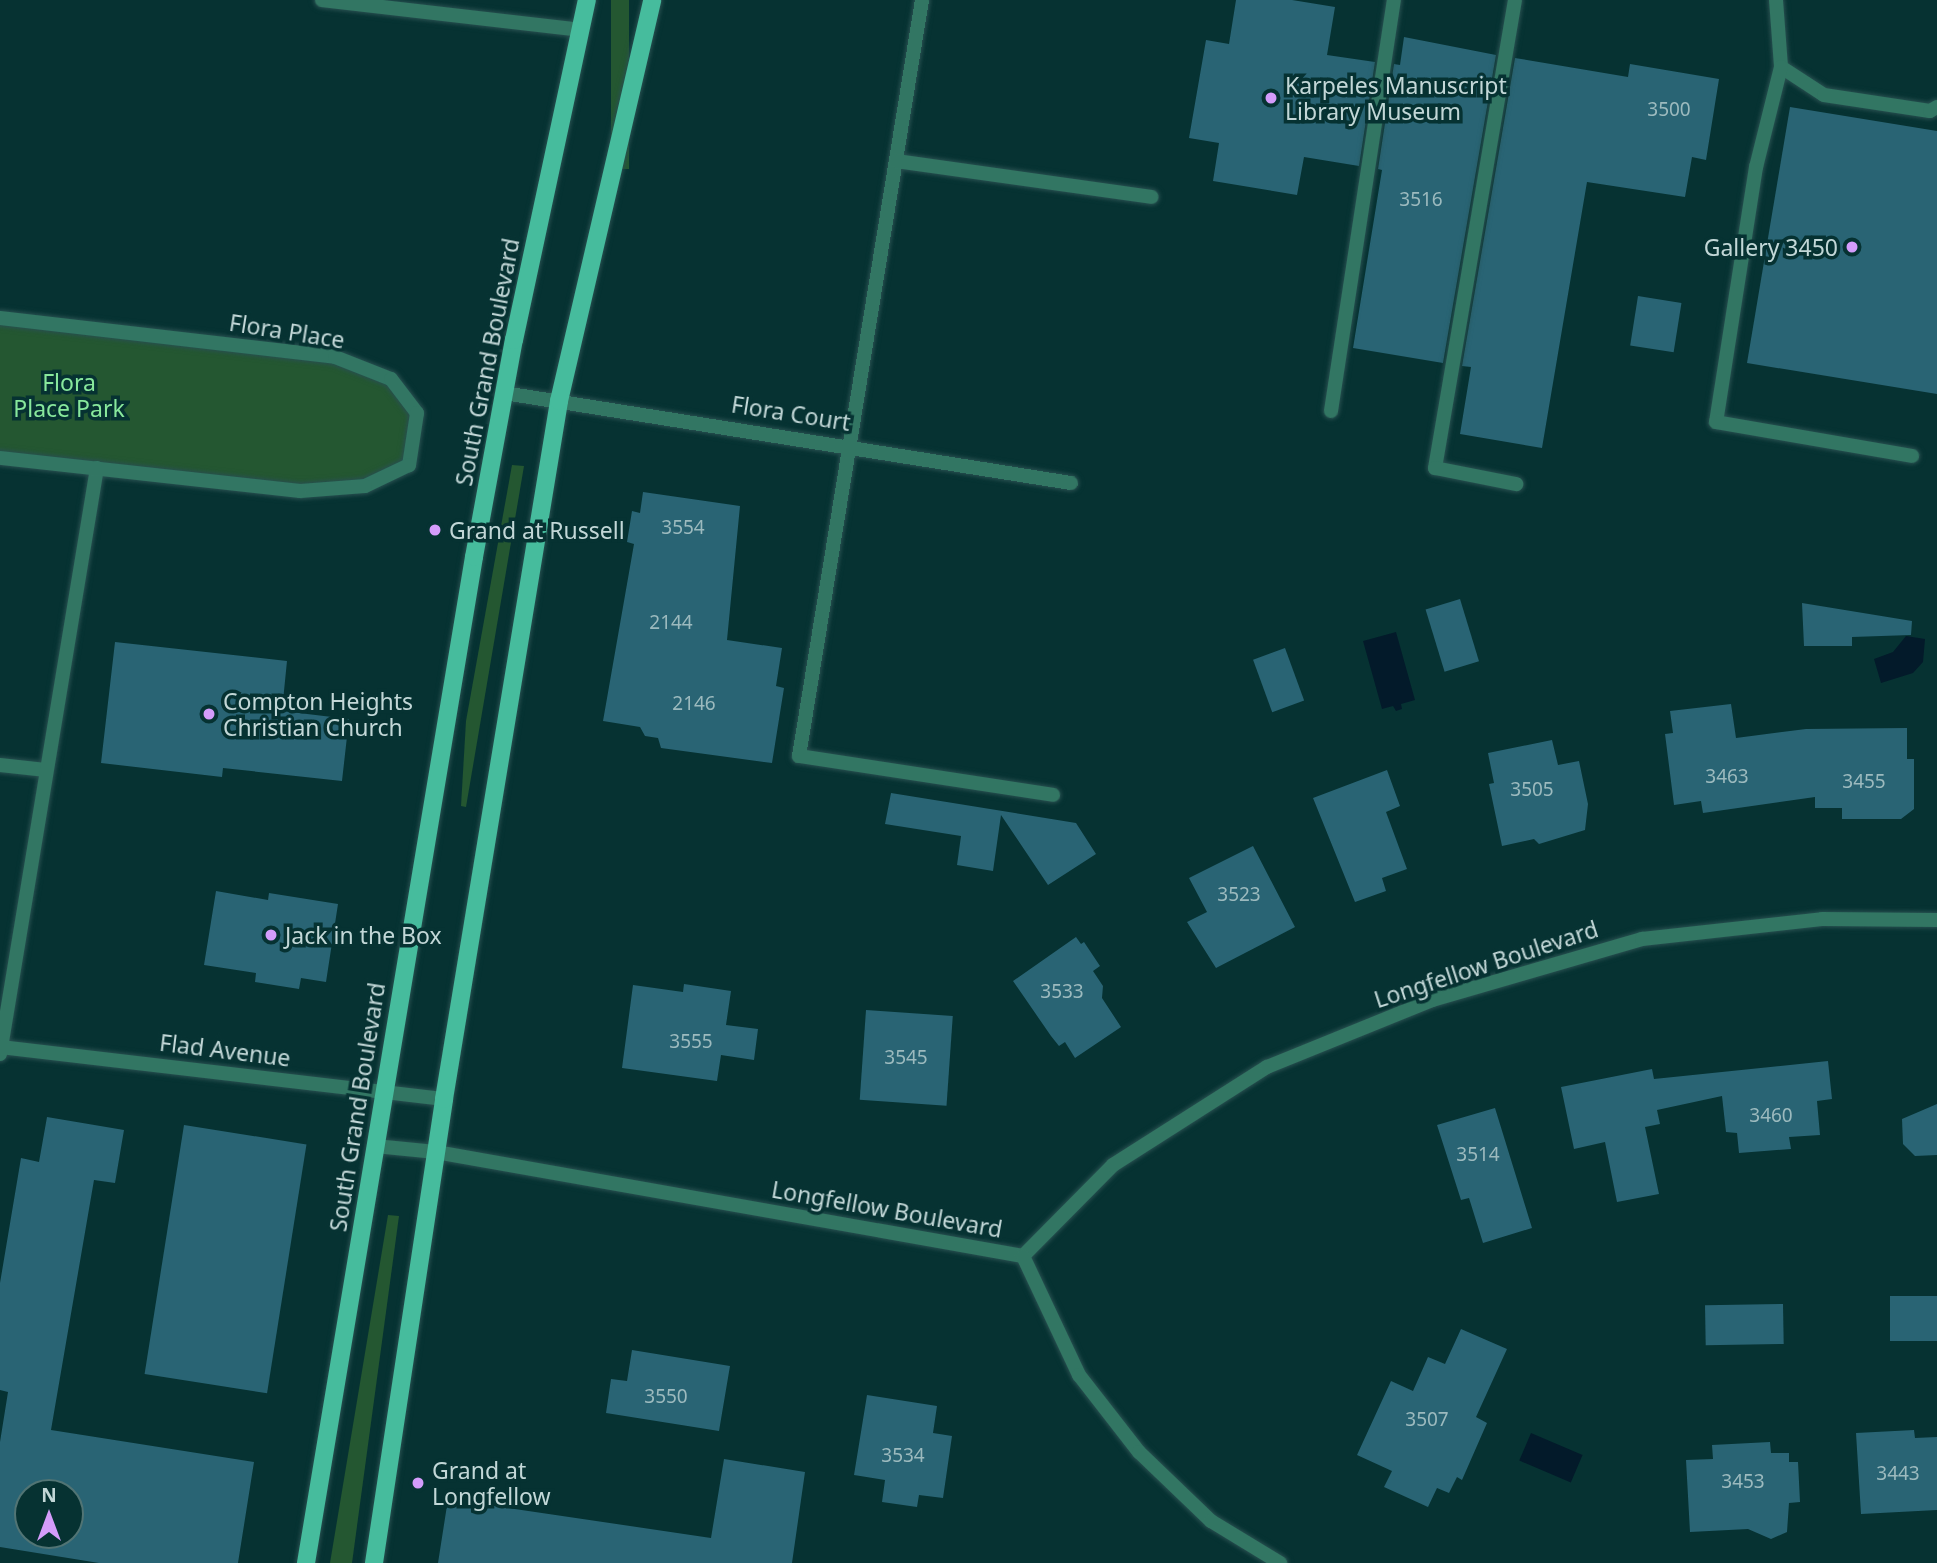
<!DOCTYPE html>
<html>
<head>
<meta charset="utf-8">
<style>
	body { margin:0 }
	#map { position:relative; width:1937px; height:1563px; overflow:hidden; background:#063232; font-family:"Noto Sans",sans-serif }
	div>[style] { position:absolute }
	.green>* { inset:0; background:#245731; transform-origin:0 0 }
	.water>* { inset:0; background:#031a2a; transform-origin:0 0 }
	.building>* { inset:0; background:#296474; transform-origin:0 0 }
	.roads { filter:drop-shadow(0 0 2px #285050) drop-shadow(0 0 2px #285050) }
	.lane>* { height:14px; margin:-7px; padding:0 7px; transform-origin:7px; border-radius:7px; background:#327663 }
	.street>* { height:14px; margin:-7px; padding:0 7px; transform-origin:7px; border-radius:7px; background:#327663 }
	.primary>* { height:18px; margin:-9px; padding:0 9px; transform-origin:9px; border-radius:9px; background:#46bc9d }
	.dots>* { width:19px; height:19px; translate:-50% -50%; box-sizing:border-box; border:4px solid #063232; border-radius:50% }
	span { translate:-50% -50%; white-space:nowrap; text-align:center; line-height:1.15; -webkit-text-stroke:7px #063232; paint-order:stroke }
	.number-label { font-size:19px; color:#9cbabe }
	.number-label span { -webkit-text-stroke-width:0 }
	.poi-label { font-size:23px; color:#c2d7d7 }
	.left { translate:0 -50%; text-align:left }
	.right { translate:-100% -50%; text-align:right }
	.street-label { font-size:23px; color:#c2d7d7 }
	.park-label { font-size:23px; color:#88e89c }
	.north { position:absolute; left:14px; top:1479px; width:70px; height:70px; box-sizing:border-box; background:#063232; border:2px solid #517474; border-radius:50%; rotate:0deg; font-size:19px; font-weight:700; line-height:28px; text-align:center; color:#c2d7d7 }
	.north::after { content:''; display:block; margin:auto; width:24px; height:32px; background:#d49cfb; clip-path:polygon(50% 0,100% 100%,50% 72%,0 100%) }
</style>
</head>
<body>
<div id="map">
	<div class="green">
		<i style="left:611px;top:0;width:18px;height:169px"></i>
		<i style="clip-path:polygon(0 318px,335px 357px,391px 379px,417px 413px,409px 465px,365px 486px,300px 491px,0 457px)"></i>
		<i style="clip-path:polygon(512px 465px,524px 466px,466px 807px,461px 806px,466px 721px)"></i>
		<i style="clip-path:polygon(388px 1215px,399px 1216px,352px 1563px,330px 1563px)"></i>
	</div>
	<div class="water">
		<i style="clip-path:polygon(1396px 632px,1415px 700px,1401px 704px,1402px 709px,1396px 711px,1393px 706px,1382px 709px,1363px 641px)"></i>
		<i style="clip-path:polygon(1906px 636px,1925px 639px,1923px 662px,1913px 673px,1881px 683px,1874px 659px,1893px 652px)"></i>
		<i style="left:1531px;top:1433px;width:56px;height:30px;rotate:23deg"></i>
	</div>
	<div class="building">
		<i style="clip-path:polygon(1236px 0,1292px 0,1335px 7px,1327px 55px,1375px 62px,1359px 166px,1304px 157px,1297px 195px,1213px 181px,1219px 143px,1189px 138px,1206px 40px,1229px 44px)"></i>
		<i style="clip-path:polygon(1404px 37px,1496px 55px,1443px 363px,1353px 348px,1382px 170px,1378px 169px,1394px 64px,1400px 65px)"></i>
		<i style="clip-path:polygon(1515px 58px,1628px 77px,1630px 64px,1719px 79px,1706px 160px,1692px 157px,1685px 197px,1587px 182px,1542px 448px,1460px 434px,1471px 367px,1462px 366px)"></i>
		<i style="clip-path:polygon(1790px 107px,1937px 131px,1937px 394px,1747px 363px)"></i>
		<i style="left:1638px;top:296px;width:44px;height:50px;rotate:9deg"></i>
		<i style="clip-path:polygon(643px 492px,740px 506px,727px 640px,782px 648px,776px 686px,784px 688px,772px 763px,661px 748px,658px 738px,645px 736px,640px 727px,603px 721px,634px 544px,627px 542px,632px 511px,640px 513px)"></i>
		<i style="left:1460px;top:599px;width:65px;height:36px;rotate:73deg"></i>
		<i style="clip-path:polygon(1802px 603px,1912px 621px,1911px 635px,1852px 637px,1852px 646px,1804px 646px)"></i>
		<i style="clip-path:polygon(115px 642px,287px 661px,282px 711px,349px 719px,342px 781px,223px 768px,222px 777px,101px 763px)"></i>
		<i style="left:1285px;top:648px;width:56px;height:34px;rotate:70deg"></i>
		<i style="clip-path:polygon(1731px 704px,1736px 738px,1806px 729px,1907px 728px,1907px 759px,1914px 759px,1914px 809px,1901px 819px,1842px 819px,1842px 808px,1815px 808px,1815px 797px,1703px 813px,1701px 801px,1674px 805px,1665px 734px,1673px 733px,1670px 711px)"></i>
		<i style="clip-path:polygon(1552px 740px,1558px 765px,1579px 761px,1588px 804px,1585px 830px,1539px 844px,1534px 839px,1502px 846px,1489px 784px,1494px 783px,1488px 753px)"></i>
		<i style="clip-path:polygon(1387px 770px,1400px 806px,1386px 812px,1407px 869px,1382px 878px,1386px 891px,1355px 902px,1313px 798px)"></i>
		<i style="clip-path:polygon(891px 793px,1076px 823px,1096px 854px,1048px 885px,1001px 815px,993px 871px,957px 865px,961px 836px,885px 824px)"></i>
		<i style="clip-path:polygon(1253px 846px,1295px 927px,1216px 968px,1187px 922px,1207px 912px,1189px 878px)"></i>
		<i style="clip-path:polygon(216px 891px,268px 900px,269px 893px,338px 904px,326px 982px,301px 978px,299px 989px,255px 982px,256px 973px,204px 965px)"></i>
		<i style="clip-path:polygon(1076px 937px,1081px 944px,1084px 942px,1100px 966px,1093px 971px,1103px 986px,1102px 998px,1121px 1027px,1075px 1058px,1065px 1042px,1059px 1046px,1051px 1036px,1013px 981px)"></i>
		<i style="clip-path:polygon(684px 984px,731px 991px,726px 1025px,758px 1029px,754px 1060px,721px 1055px,717px 1081px,622px 1068px,633px 985px,683px 992px)"></i>
		<i style="left:866px;top:1010px;width:87px;height:90px;rotate:4deg"></i>
		<i style="clip-path:polygon(1828px 1061px,1832px 1099px,1817px 1101px,1820px 1135px,1789px 1137px,1791px 1149px,1739px 1153px,1737px 1133px,1726px 1132px,1722px 1096px,1657px 1110px,1660px 1124px,1645px 1127px,1659px 1194px,1617px 1202px,1605px 1142px,1574px 1149px,1561px 1087px,1652px 1069px,1654px 1079px)"></i>
		<i style="clip-path:polygon(1937px 1104px,1937px 1155px,1915px 1156px,1903px 1144px,1902px 1119px)"></i>
		<i style="clip-path:polygon(1495px 1108px,1532px 1228px,1483px 1243px,1469px 1198px,1461px 1200px,1437px 1125px)"></i>
		<i style="clip-path:polygon(evenodd,47px 1117px,124px 1130px,115px 1183px,94px 1180px,51px 1430px,254px 1462px,238px 1563px,99px 1563px,0 1547px,0 1442px,8px 1392px,0 1390px,0 1283px,21px 1158px,39px 1162px,47px 1117px,28px 1493px,70px 1493px,70px 1535px,28px 1535px,28px 1493px)"></i>
		<i style="left:184px;top:1125px;width:124px;height:252px;rotate:9deg"></i>
		<i style="left:1937px;top:1296px;width:45px;height:47px;rotate:90deg"></i>
		<i style="left:1783px;top:1304px;width:40px;height:78px;rotate:89deg"></i>
		<i style="clip-path:polygon(1461px 1329px,1507px 1349px,1476px 1417px,1487px 1423px,1462px 1480px,1457px 1477px,1449px 1493px,1437px 1488px,1428px 1507px,1384px 1487px,1392px 1471px,1357px 1455px,1391px 1381px,1413px 1391px,1428px 1357px,1445px 1364px)"></i>
		<i style="clip-path:polygon(632px 1350px,730px 1366px,719px 1431px,606px 1413px,611px 1379px,627px 1381px)"></i>
		<i style="clip-path:polygon(867px 1395px,937px 1406px,933px 1433px,952px 1436px,943px 1498px,919px 1495px,917px 1507px,882px 1502px,885px 1480px,854px 1475px)"></i>
		<i style="clip-path:polygon(1914px 1430px,1915px 1438px,1937px 1437px,1937px 1510px,1861px 1514px,1856px 1433px)"></i>
		<i style="clip-path:polygon(1770px 1442px,1771px 1453px,1789px 1453px,1789px 1462px,1798px 1462px,1800px 1502px,1789px 1503px,1787px 1532px,1771px 1539px,1748px 1529px,1690px 1532px,1686px 1460px,1713px 1459px,1712px 1445px)"></i>
		<i style="clip-path:polygon(724px 1459px,805px 1472px,792px 1563px,438px 1563px,448px 1499px,711px 1538px)"></i>
	</div>
	<div class="roads">
		<div class="lane">
			<i style="left:322px;top:0;width:261px;rotate:6.6deg"></i>
			<i style="left:922px;top:0;width:766px;rotate:99.24deg"></i>
			<i style="left:799px;top:756px;width:257px;rotate:8.7deg"></i>
			<i style="left:1515px;top:0;width:475px;rotate:99.7deg"></i>
			<i style="left:1435px;top:468px;width:83px;rotate:11.2deg"></i>
			<i style="left:1776px;top:0;width:67px;rotate:85.7deg"></i>
			<i style="left:1781px;top:67px;width:51px;rotate:33.1deg"></i>
			<i style="left:1824px;top:95px;width:107px;rotate:8.6deg"></i>
			<i style="left:1930px;top:111px;width:8px;rotate:-30deg"></i>
			<i style="left:1781px;top:67px;width:103px;rotate:104deg"></i>
			<i style="left:1756px;top:167px;width:258px;rotate:98.9deg"></i>
			<i style="left:1716px;top:422px;width:199px;rotate:9.8deg"></i>
			<i style="left:896px;top:161px;width:258px;rotate:8deg"></i>
			<i style="left:1331px;top:411px;width:416px;rotate:-81.3deg"></i>
			<i style="left:0;top:765px;width:46px;rotate:6.2deg"></i>
			<i style="left:0;top:1054px;width:594px;rotate:-80.6deg"></i>
		</div>
		<div class="street">
			<i style="left:0;top:318px;width:337px;rotate:6.6deg"></i>
			<i style="left:335px;top:357px;width:60px;rotate:21.4deg"></i>
			<i style="left:391px;top:379px;width:43px;rotate:52.6deg"></i>
			<i style="left:417px;top:413px;width:53px;rotate:98.7deg"></i>
			<i style="left:409px;top:465px;width:49px;rotate:154.5deg"></i>
			<i style="left:365px;top:486px;width:65px;rotate:175.6deg"></i>
			<i style="left:300px;top:491px;width:302px;rotate:-173.7deg"></i>
			<i style="left:504px;top:393px;width:574px;rotate:9.02deg"></i>
			<i style="left:1px;top:1047px;width:446px;rotate:6.7deg"></i>
			<i style="left:375px;top:1146px;width:61px;rotate:5.6deg"></i>
			<i style="left:436px;top:1152px;width:596px;rotate:10.05deg"></i>
			<i style="left:1023px;top:1256px;width:128px;rotate:-45.3deg"></i>
			<i style="left:1113px;top:1165px;width:183px;rotate:-32.5deg"></i>
			<i style="left:1267px;top:1067px;width:178px;rotate:-22.1deg"></i>
			<i style="left:1432px;top:1000px;width:219px;rotate:-16.2deg"></i>
			<i style="left:1642px;top:939px;width:181px;rotate:-6.3deg"></i>
			<i style="left:1822px;top:919px;width:115px;rotate:0.5deg"></i>
			<i style="left:1023px;top:1256px;width:132px;rotate:64.8deg"></i>
			<i style="left:1079px;top:1375px;width:98px;rotate:52.1deg"></i>
			<i style="left:1139px;top:1452px;width:100px;rotate:43.8deg"></i>
			<i style="left:1211px;top:1521px;width:81px;rotate:31.3deg"></i>
		</div>
		<div class="primary">
			<i style="left:306px;top:1563px;width:1020px;rotate:-80.52deg"></i>
			<i style="left:474px;top:557px;width:221px;rotate:-79.6deg"></i>
			<i style="left:514px;top:340px;width:348px;rotate:-77.9deg"></i>
			<i style="left:374px;top:1563px;width:469px;rotate:-81.4deg"></i>
			<i style="left:444px;top:1099px;width:707px;rotate:-80.64deg"></i>
			<i style="left:559px;top:401px;width:412px;rotate:-76.9deg"></i>
		</div>
	</div>
	<div class="dots">
		<i style="left:1271px;top:98px;background:#d49cfb"></i>
		<i style="left:1852px;top:247px;background:#d49cfb"></i>
		<i style="left:435px;top:530px;background:#d49cfb"></i>
		<i style="left:209px;top:714px;background:#d49cfb"></i>
		<i style="left:271px;top:935px;background:#d49cfb"></i>
		<i style="left:418px;top:1483px;background:#d49cfb"></i>
	</div>
	<div class="number-label">
		<span style="left:1669px;top:110px">3500</span>
		<span style="left:1421px;top:200px">3516</span>
		<span style="left:683px;top:528px">3554</span>
		<span style="left:671px;top:623px">2144</span>
		<span style="left:694px;top:704px">2146</span>
		<span style="left:1727px;top:777px">3463</span>
		<span style="left:1864px;top:782px">3455</span>
		<span style="left:1532px;top:790px">3505</span>
		<span style="left:1239px;top:895px">3523</span>
		<span style="left:1062px;top:992px">3533</span>
		<span style="left:691px;top:1042px">3555</span>
		<span style="left:906px;top:1058px">3545</span>
		<span style="left:1771px;top:1116px">3460</span>
		<span style="left:1478px;top:1155px">3514</span>
		<span style="left:666px;top:1397px">3550</span>
		<span style="left:1427px;top:1420px">3507</span>
		<span style="left:903px;top:1456px">3534</span>
		<span style="left:1898px;top:1474px">3443</span>
		<span style="left:1743px;top:1482px">3453</span>
	</div>
	<div class="poi-label">
		<span class="left" style="left:1285px;top:98px">Karpeles Manuscript<br>Library Museum</span>
		<span class="right" style="left:1838px;top:247px">Gallery 3450</span>
		<span class="left" style="left:449px;top:530px">Grand at Russell</span>
		<span class="left" style="left:223px;top:714px">Compton Heights<br>Christian Church</span>
		<span class="left" style="left:285px;top:935px">Jack in the Box</span>
		<span class="left" style="left:432px;top:1483px">Grand at<br>Longfellow</span>
	</div>
	<div class="street-label">
		<span style="left:287px;top:331px;rotate:9deg">Flora Place</span>
		<span style="left:487px;top:362px;rotate:-79deg">South Grand Boulevard</span>
		<span style="left:791px;top:413px;rotate:9deg">Flora Court</span>
		<span style="left:1486px;top:964px;rotate:-18deg">Longfellow Boulevard</span>
		<span style="left:225px;top:1050px;rotate:7deg">Flad Avenue</span>
		<span style="left:357px;top:1107px;rotate:-81deg">South Grand Boulevard</span>
		<span style="left:887px;top:1209px;rotate:10deg">Longfellow Boulevard</span>
	</div>
	<div class="park-label">
		<span style="left:69px;top:395px">Flora<br>Place Park</span>
	</div>
	<div class="north">N</div>
</div>
</body>
</html>
